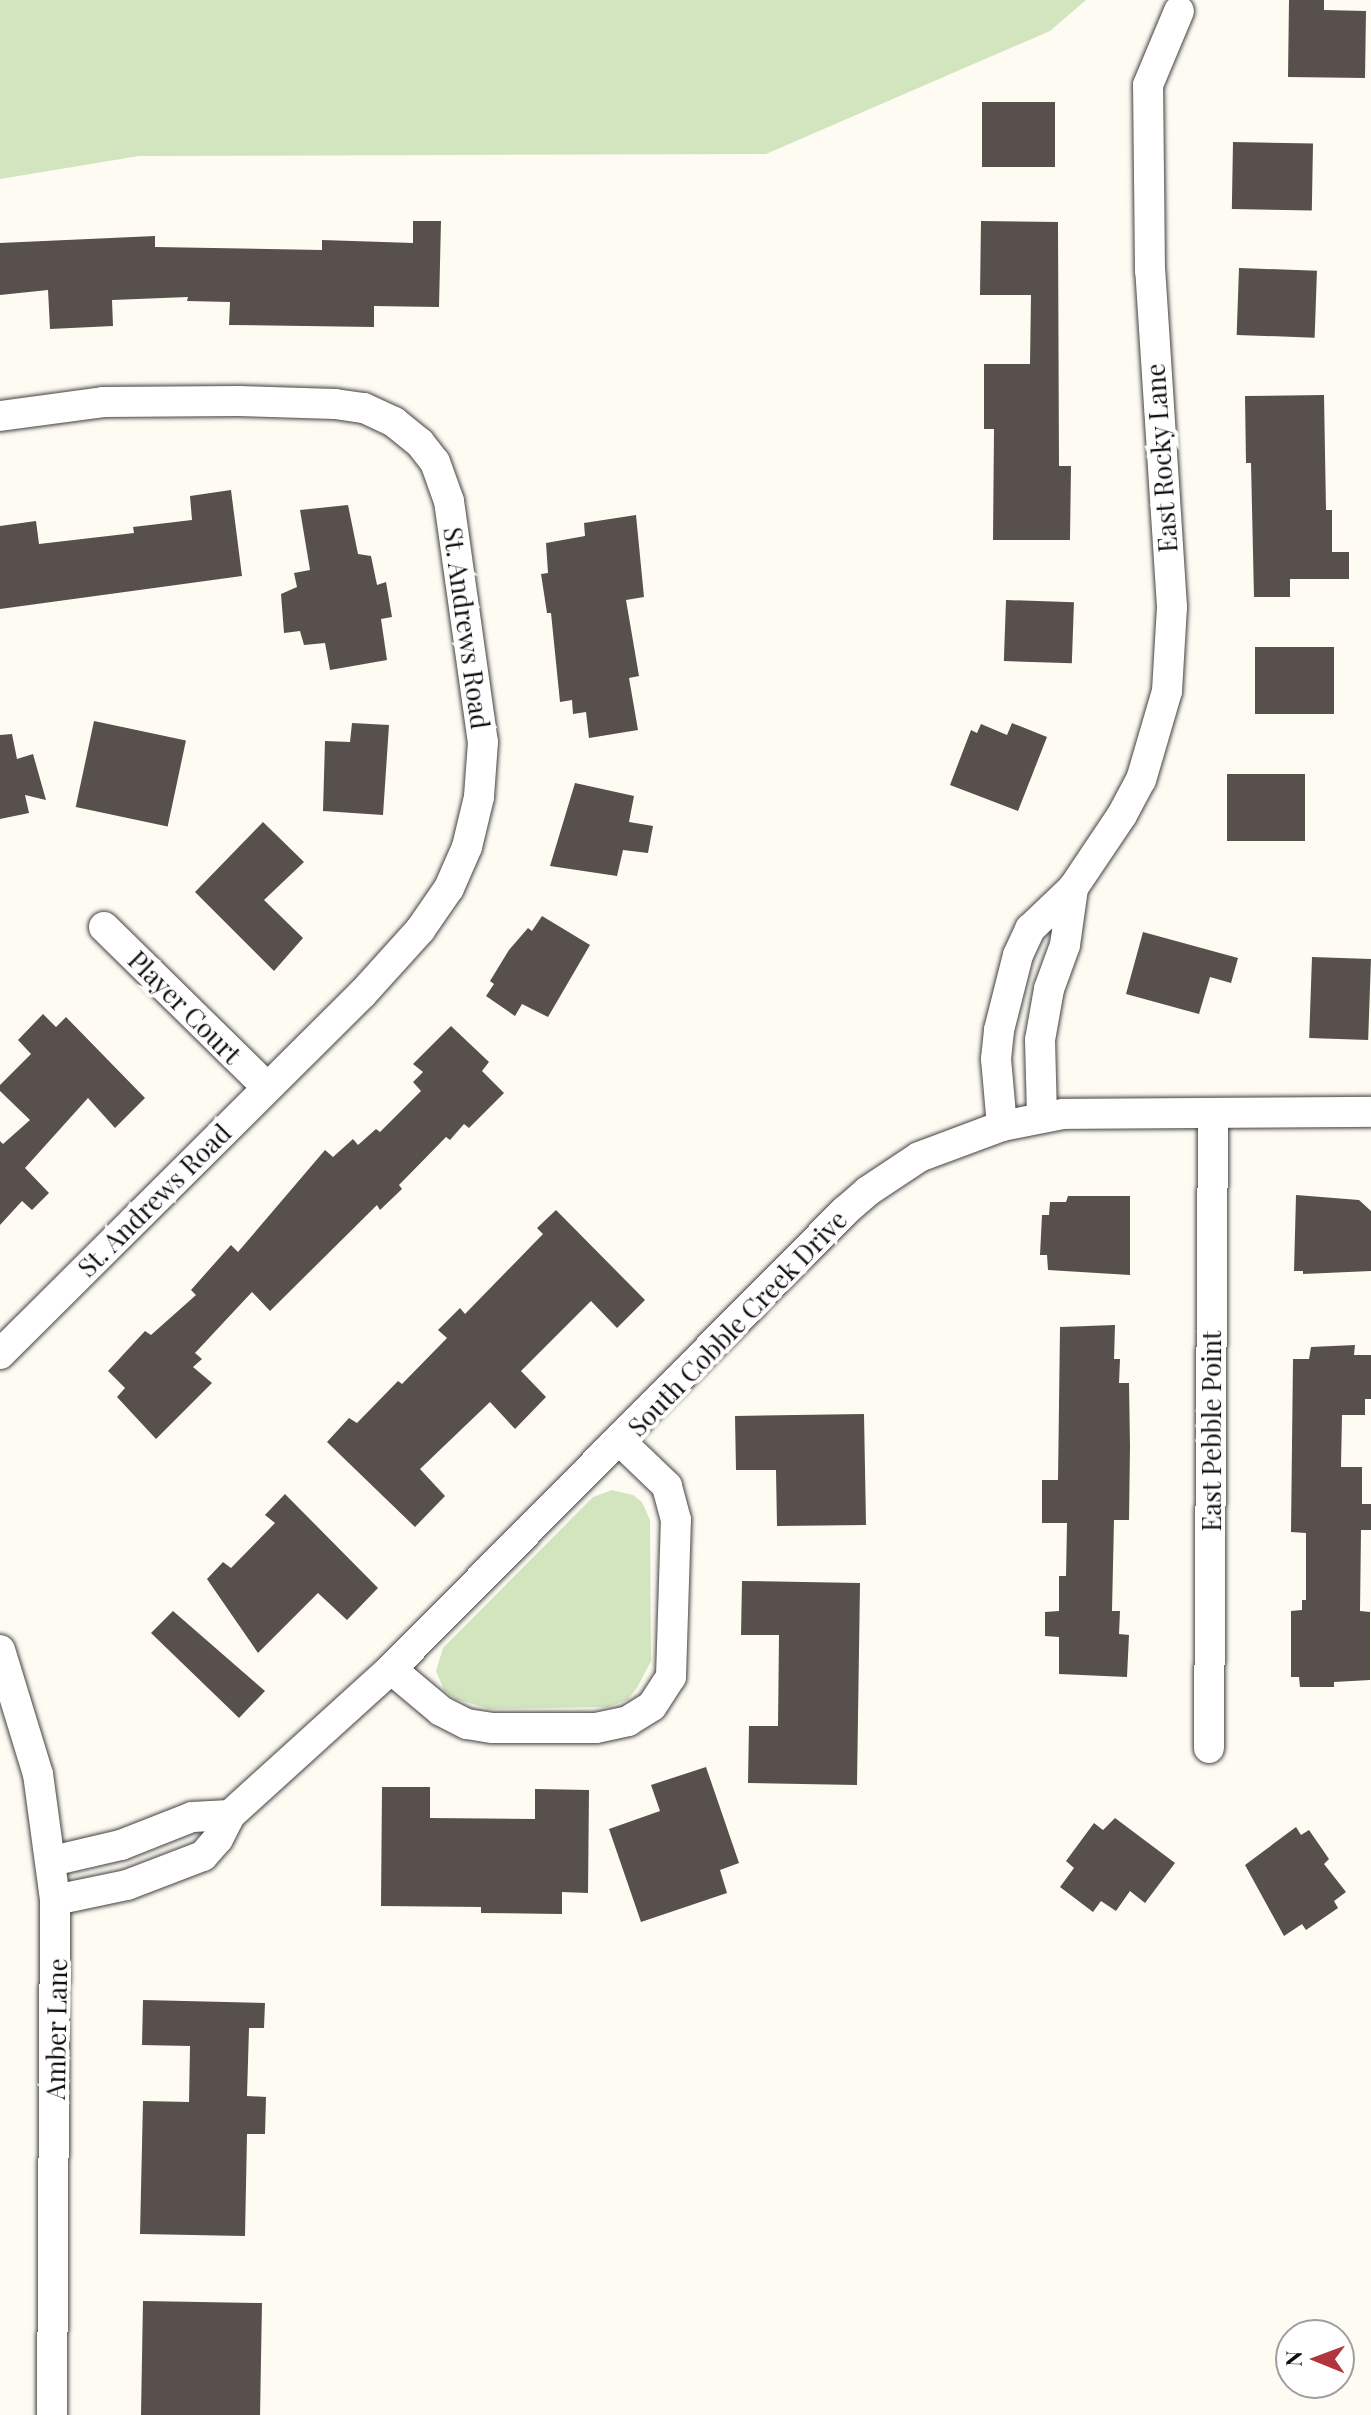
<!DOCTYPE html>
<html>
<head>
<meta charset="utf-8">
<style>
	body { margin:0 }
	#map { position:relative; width:1371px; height:2415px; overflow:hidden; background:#fefbf2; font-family:"Playfair Display",serif }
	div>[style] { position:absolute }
	.green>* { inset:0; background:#d3e5bf }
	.building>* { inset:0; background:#57504c; transform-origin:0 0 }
	.roads { filter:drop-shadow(0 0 2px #424242) drop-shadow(0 0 2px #424242) }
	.street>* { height:30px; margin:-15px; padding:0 15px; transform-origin:15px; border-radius:15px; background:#fff }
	span { translate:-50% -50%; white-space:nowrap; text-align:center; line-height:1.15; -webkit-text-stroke:8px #fff; paint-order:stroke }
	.street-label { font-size:26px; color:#0f0f0f }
	.north { position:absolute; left:1275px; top:2319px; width:80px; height:80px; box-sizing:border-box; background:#fff; border:2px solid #9f9f9f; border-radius:50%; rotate:271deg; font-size:22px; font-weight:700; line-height:32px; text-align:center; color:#0f0f0f }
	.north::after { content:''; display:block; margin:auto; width:28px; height:36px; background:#b1353d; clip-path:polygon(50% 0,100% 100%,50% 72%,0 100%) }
</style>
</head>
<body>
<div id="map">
	<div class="green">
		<i style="clip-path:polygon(0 0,1086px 0,1050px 31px,766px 154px,139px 156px,0 179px)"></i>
		<i style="clip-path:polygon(612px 1490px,633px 1495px,642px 1502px,650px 1520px,651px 1661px,637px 1688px,627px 1700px,608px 1707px,489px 1709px,456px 1699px,444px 1690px,436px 1671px,443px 1648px,593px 1497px)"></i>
	</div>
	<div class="building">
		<i style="clip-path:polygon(1289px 0,1324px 0,1324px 10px,1366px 11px,1365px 78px,1288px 77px)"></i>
		<i style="left:1055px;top:102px;width:65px;height:73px;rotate:90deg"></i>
		<i style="left:1233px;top:142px;width:80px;height:67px;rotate:1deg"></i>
		<i style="clip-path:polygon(413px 221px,441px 221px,439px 307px,374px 306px,374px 327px,229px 325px,230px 302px,187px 301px,188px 297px,112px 300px,113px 326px,50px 329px,48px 290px,0 295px,0 243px,155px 236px,155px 247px,322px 250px,322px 240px,413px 243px)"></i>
		<i style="clip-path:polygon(981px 221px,1058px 222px,1059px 466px,1071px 466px,1070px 540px,993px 540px,994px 429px,984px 429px,984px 364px,1030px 364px,1031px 295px,980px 295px)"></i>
		<i style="left:1239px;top:268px;width:78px;height:67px;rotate:2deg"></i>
		<i style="clip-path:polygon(1324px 395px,1326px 510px,1332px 510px,1332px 552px,1349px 552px,1349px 579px,1290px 579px,1290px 597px,1254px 597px,1251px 463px,1246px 463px,1245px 396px)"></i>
		<i style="clip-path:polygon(231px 490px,242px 576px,0 609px,0 526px,36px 521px,39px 544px,134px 533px,133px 527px,192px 520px,190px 496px)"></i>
		<i style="clip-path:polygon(348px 505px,358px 554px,371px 556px,377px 585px,386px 582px,392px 617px,381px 619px,387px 660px,330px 670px,325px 643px,304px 645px,300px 631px,284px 633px,281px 594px,297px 587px,294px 573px,310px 570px,300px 510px)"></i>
		<i style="clip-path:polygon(636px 515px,644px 597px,626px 600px,639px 676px,629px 678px,638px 730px,589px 738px,586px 712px,573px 714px,572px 700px,560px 702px,551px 613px,547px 613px,541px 574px,548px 573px,546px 543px,585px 536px,584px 523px)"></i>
		<i style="left:1006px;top:600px;width:68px;height:61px;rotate:2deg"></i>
		<i style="left:1255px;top:647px;width:79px;height:67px"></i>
		<i style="left:94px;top:721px;width:94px;height:88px;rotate:12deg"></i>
		<i style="clip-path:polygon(352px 723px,389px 725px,383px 815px,323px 811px,325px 741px,350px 742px)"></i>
		<i style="clip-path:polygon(1012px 723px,1047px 737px,1018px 811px,950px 785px,971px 730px,977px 733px,981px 724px,1007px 735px)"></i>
		<i style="clip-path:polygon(12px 734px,17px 759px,33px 754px,46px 800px,25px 795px,29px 813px,0 819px,0 735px)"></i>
		<i style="left:1227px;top:774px;width:78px;height:67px"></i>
		<i style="clip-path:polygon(575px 783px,634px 796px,629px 822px,653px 826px,648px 853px,623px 850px,617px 876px,550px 866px)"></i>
		<i style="clip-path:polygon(263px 822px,304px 862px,264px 900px,303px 938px,274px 971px,195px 892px)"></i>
		<i style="clip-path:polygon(542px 916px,590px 945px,548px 1017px,522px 1004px,515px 1016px,486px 996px,494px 984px,490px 981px,509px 950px,528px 928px,532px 931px)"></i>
		<i style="clip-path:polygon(1143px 932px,1238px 958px,1231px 983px,1210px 977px,1199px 1014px,1126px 994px)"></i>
		<i style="left:1312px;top:957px;width:59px;height:81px;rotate:2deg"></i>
		<i style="clip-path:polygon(43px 1014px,56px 1027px,66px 1017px,145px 1098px,115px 1128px,88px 1098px,25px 1168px,49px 1193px,32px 1210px,22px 1201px,0 1225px,0 1141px,3px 1144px,30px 1120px,0 1091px,0 1085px,31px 1054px,18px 1040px)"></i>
		<i style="clip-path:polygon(451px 1026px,489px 1062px,482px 1071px,504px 1093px,469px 1128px,464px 1124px,450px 1140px,446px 1137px,399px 1185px,402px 1189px,380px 1210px,377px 1205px,270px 1311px,252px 1292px,195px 1353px,202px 1359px,193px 1367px,212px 1383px,156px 1439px,117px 1397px,125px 1388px,108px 1371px,145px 1331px,151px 1335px,196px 1295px,191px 1290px,231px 1245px,238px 1252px,325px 1150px,333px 1157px,353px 1139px,358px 1145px,376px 1129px,380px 1132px,421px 1091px,413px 1082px,423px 1072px,413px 1064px)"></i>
		<i style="clip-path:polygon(1296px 1195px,1359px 1200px,1371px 1211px,1371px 1271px,1303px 1274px,1303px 1271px,1294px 1271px)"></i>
		<i style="clip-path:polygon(1068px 1196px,1130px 1196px,1130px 1275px,1048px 1270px,1047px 1255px,1040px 1255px,1042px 1215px,1049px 1215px,1050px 1202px,1066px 1202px)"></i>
		<i style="clip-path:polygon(556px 1210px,645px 1300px,617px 1328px,591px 1301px,521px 1371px,546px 1397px,515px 1429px,490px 1402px,420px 1469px,445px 1496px,415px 1527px,327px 1442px,349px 1418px,357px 1423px,398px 1381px,402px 1384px,447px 1338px,438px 1330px,460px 1308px,465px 1314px,543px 1234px,537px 1228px)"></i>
		<i style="clip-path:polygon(1115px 1325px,1114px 1359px,1120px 1359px,1119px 1383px,1129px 1383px,1130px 1446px,1129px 1520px,1114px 1520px,1112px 1611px,1120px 1611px,1119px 1634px,1129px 1635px,1127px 1677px,1059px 1674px,1059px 1637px,1045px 1636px,1045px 1612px,1059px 1611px,1059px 1576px,1066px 1576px,1067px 1523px,1042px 1523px,1042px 1480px,1058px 1480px,1060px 1327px)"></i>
		<i style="clip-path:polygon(1355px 1345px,1354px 1355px,1371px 1355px,1371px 1399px,1365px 1399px,1365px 1415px,1342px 1415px,1341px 1467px,1362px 1467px,1362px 1504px,1371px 1504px,1371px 1530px,1361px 1530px,1360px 1611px,1370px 1612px,1370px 1680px,1334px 1682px,1334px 1687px,1300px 1687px,1299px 1677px,1291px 1677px,1291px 1611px,1302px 1610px,1302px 1600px,1306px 1600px,1306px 1533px,1291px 1532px,1293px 1359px,1309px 1359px,1311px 1347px)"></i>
		<i style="clip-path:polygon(864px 1414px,866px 1525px,777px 1526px,776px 1470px,736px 1470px,735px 1416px)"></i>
		<i style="clip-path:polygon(285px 1494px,378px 1588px,347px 1620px,318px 1593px,258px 1653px,207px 1579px,223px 1562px,231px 1568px,275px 1523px,265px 1515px)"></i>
		<i style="clip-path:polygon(742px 1581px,860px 1583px,857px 1785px,748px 1783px,749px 1726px,778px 1726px,779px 1635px,741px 1635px)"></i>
		<i style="clip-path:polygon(173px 1611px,265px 1691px,239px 1718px,151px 1633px)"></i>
		<i style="clip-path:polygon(706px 1767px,739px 1863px,720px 1870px,727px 1893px,641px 1922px,609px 1829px,660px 1811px,651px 1785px)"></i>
		<i style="clip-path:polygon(382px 1787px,430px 1787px,430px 1818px,535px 1819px,535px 1789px,589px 1790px,588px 1893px,562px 1892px,562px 1914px,481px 1913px,481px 1907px,381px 1906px)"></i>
		<i style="clip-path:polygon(1115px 1818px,1175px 1863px,1145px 1903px,1130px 1891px,1116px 1911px,1101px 1901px,1093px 1912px,1060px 1887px,1074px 1868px,1066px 1861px,1094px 1823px,1103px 1830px)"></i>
		<i style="clip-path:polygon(1296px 1827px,1301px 1835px,1309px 1830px,1329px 1859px,1324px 1864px,1346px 1892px,1334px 1901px,1338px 1908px,1306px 1930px,1302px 1924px,1284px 1936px,1245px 1865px)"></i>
		<i style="clip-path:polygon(143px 2000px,265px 2003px,264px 2028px,249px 2028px,247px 2096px,266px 2097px,265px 2134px,247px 2134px,245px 2236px,140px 2234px,143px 2101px,189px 2102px,190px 2046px,142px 2045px)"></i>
		<i style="left:143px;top:2301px;width:119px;height:114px;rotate:1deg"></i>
	</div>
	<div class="roads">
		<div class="street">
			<i style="left:0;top:416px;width:104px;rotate:-7.7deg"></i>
			<i style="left:103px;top:402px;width:136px;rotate:-0.4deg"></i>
			<i style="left:239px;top:401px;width:96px;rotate:1.8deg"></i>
			<i style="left:335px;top:404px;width:29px;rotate:8deg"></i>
			<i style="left:364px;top:408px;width:33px;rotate:25deg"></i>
			<i style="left:394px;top:422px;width:33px;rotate:39deg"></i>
			<i style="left:420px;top:443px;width:24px;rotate:52deg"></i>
			<i style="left:435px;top:462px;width:41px;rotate:70.3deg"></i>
			<i style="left:449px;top:501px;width:243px;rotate:82deg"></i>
			<i style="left:483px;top:742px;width:55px;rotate:94.2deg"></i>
			<i style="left:479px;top:797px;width:51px;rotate:103.5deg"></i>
			<i style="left:467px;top:847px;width:45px;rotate:113.7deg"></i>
			<i style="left:449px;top:888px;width:51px;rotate:124.6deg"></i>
			<i style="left:420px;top:930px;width:85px;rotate:132.1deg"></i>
			<i style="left:363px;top:993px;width:512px;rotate:135.16deg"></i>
			<i style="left:104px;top:927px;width:228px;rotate:44.5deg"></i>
			<i style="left:1042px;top:1116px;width:76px;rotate:-91.5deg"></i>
			<i style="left:1040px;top:1040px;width:52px;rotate:-80deg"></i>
			<i style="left:1049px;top:989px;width:47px;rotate:-70deg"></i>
			<i style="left:1065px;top:945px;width:58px;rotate:-82deg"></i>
			<i style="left:1002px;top:1126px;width:67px;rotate:-95.1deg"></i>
			<i style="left:996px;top:1059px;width:29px;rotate:-84deg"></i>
			<i style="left:999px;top:1030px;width:77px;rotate:-75.8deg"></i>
			<i style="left:1018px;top:955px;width:29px;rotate:-65deg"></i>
			<i style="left:1030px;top:929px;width:59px;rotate:-43.6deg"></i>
			<i style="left:1073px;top:888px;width:88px;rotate:-56.1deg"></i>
			<i style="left:1122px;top:815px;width:40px;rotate:-62deg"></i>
			<i style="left:1141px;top:780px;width:93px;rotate:-73.7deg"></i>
			<i style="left:1167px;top:691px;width:84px;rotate:-86.6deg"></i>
			<i style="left:1172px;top:607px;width:337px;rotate:-93.7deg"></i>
			<i style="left:1150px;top:271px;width:186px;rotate:-90.6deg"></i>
			<i style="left:1148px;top:85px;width:80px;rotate:-67.3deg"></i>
			<i style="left:0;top:1650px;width:130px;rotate:73deg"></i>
			<i style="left:38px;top:1774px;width:127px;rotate:82.3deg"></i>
			<i style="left:55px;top:1900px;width:515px;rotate:90.33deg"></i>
			<i style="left:391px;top:1669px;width:65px;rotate:40deg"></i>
			<i style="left:441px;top:1711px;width:29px;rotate:27deg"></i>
			<i style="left:467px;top:1724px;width:26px;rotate:9deg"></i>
			<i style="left:493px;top:1728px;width:103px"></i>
			<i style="left:596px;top:1728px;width:33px;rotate:-12deg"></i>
			<i style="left:628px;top:1721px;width:28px;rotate:-32deg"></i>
			<i style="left:652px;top:1706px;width:35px;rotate:-57deg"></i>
			<i style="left:671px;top:1677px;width:157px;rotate:-88.2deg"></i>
			<i style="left:676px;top:1520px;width:35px;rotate:-105deg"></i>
			<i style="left:667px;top:1486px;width:65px;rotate:-136.2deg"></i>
			<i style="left:1209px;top:1748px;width:635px;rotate:-89.64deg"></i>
			<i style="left:52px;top:1861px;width:71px;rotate:-13.1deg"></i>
			<i style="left:121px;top:1845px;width:76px;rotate:-21.5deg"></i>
			<i style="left:192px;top:1817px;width:38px;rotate:-3deg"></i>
			<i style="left:55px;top:1900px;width:74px;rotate:-11.8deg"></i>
			<i style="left:127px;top:1885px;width:81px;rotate:-20.9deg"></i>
			<i style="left:203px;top:1856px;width:23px;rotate:-49deg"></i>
			<i style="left:218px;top:1839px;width:27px;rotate:-63deg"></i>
			<i style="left:230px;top:1815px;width:217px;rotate:-42.2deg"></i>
			<i style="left:391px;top:1669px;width:645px;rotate:-45.25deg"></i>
			<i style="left:845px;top:1211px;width:30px;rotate:-41deg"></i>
			<i style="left:868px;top:1191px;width:61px;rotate:-33.7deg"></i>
			<i style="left:919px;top:1157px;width:89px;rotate:-20.5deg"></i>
			<i style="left:1002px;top:1126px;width:62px;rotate:-11.1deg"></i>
			<i style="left:1063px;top:1114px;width:308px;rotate:-0.4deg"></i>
		</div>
	</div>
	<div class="street-label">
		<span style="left:1161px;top:458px;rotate:-94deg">East Rocky Lane</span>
		<span style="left:467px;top:628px;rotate:82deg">St. Andrews Road</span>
		<span style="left:185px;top:1007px;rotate:45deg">Player Court</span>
		<span style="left:154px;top:1200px;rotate:-45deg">St. Andrews Road</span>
		<span style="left:737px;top:1323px;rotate:-46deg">South Cobble Creek Drive</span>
		<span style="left:1211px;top:1431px;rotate:-90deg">East Pebble Point</span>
		<span style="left:56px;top:2029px;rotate:-89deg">Amber Lane</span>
	</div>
	<div class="north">N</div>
</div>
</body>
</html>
